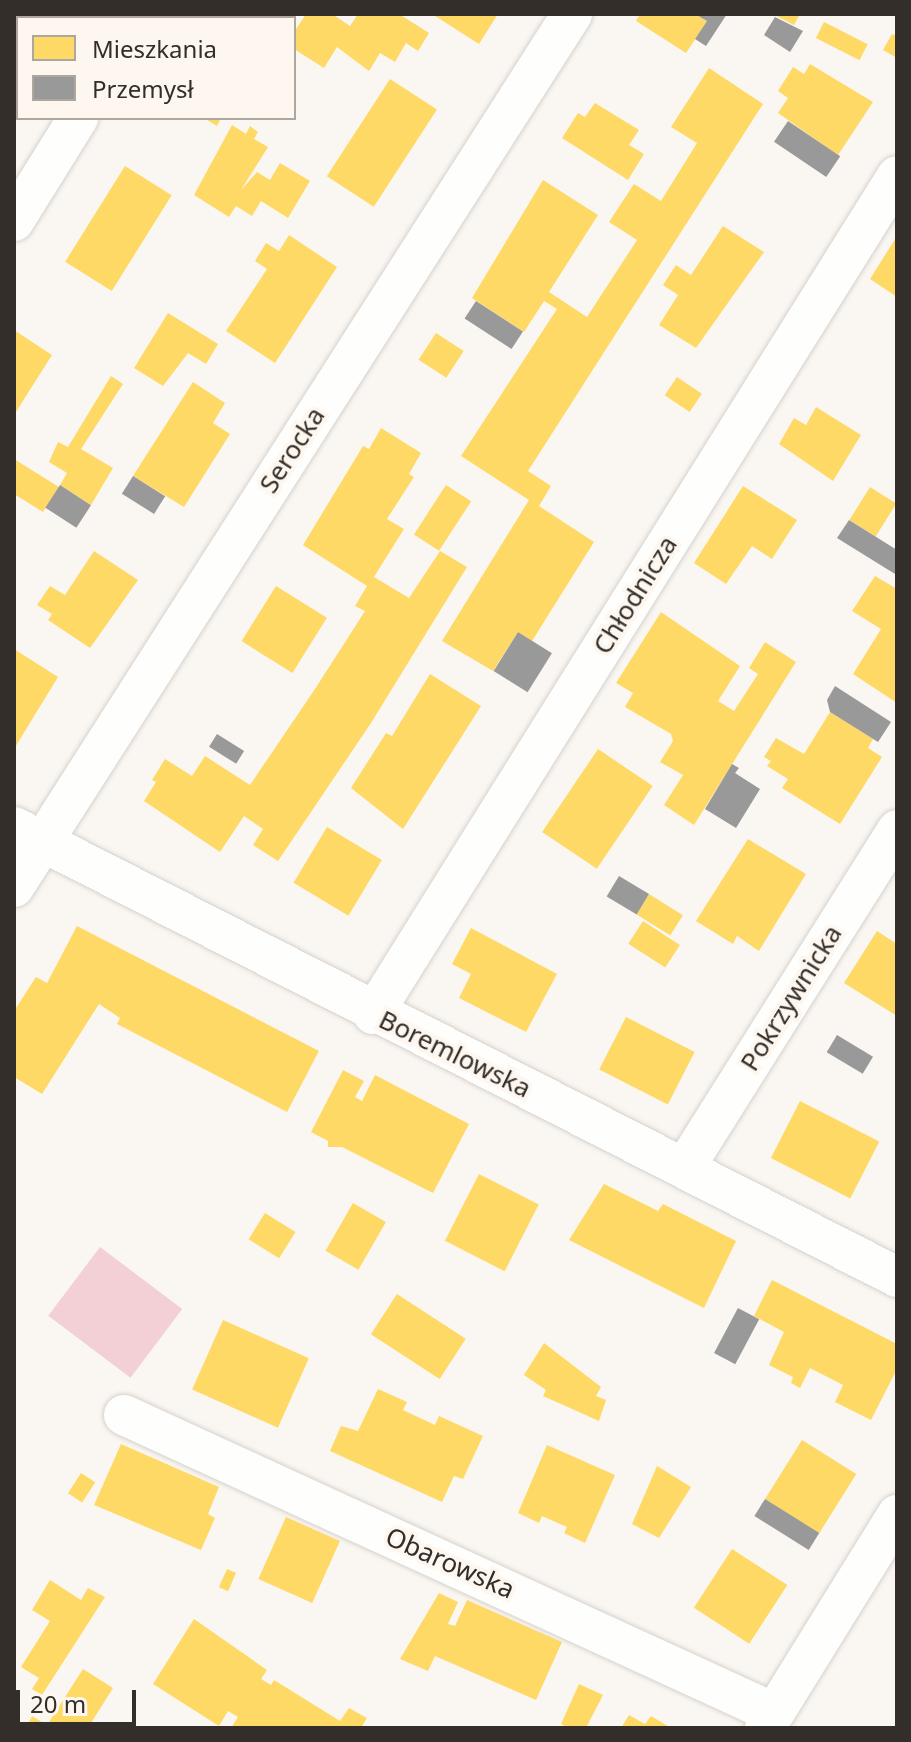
<!DOCTYPE html>
<html>
<head>
<meta charset="utf-8">
<style>
	body { margin:0 }
	#map { position:relative; width:911px; height:1742px; overflow:hidden; background:#faf7f2; font-family:"Noto Sans",sans-serif }
	div>[style] { position:absolute }
	.green>* { inset:0; background:#f3d0d6; transform-origin:0 0 }
	.homes>* { inset:0; background:#ffd966; transform-origin:0 0 }
	.industry>* { inset:0; background:#999; transform-origin:0 0 }
	.roads { filter:drop-shadow(0 0 2px #d6d2ce) drop-shadow(0 0 2px #d6d2ce) }
	.street>* { height:40px; margin:-20px; padding:0 20px; transform-origin:20px; border-radius:20px; background:#fefefd }
	span { translate:-50% -50%; white-space:nowrap; text-align:center; line-height:1.15; -webkit-text-stroke:8px #fef7ef; paint-order:stroke }
	.street-label { font-size:26px; color:#332e2a }
	.frame { position:absolute; inset:0; border:16px solid #332e2a; pointer-events:none }
	.legend { position:absolute; left:16px; top:16px; width:280px; height:104px; box-sizing:border-box; background:#fef7ef; border:2px solid #ada7a0; margin:0; padding:10px 14px; list-style:none; font-size:24px; color:#332e2a }
	.legend li { display:flex; align-items:center; gap:16px; height:40px }
	.legend b { width:40px; border:2px solid #ada7a0 }
	.scale { position:absolute; left:16px; top:1690px; width:120px; height:36px; box-sizing:border-box; border:4px solid #332e2a; border-top:0; padding-left:10px; font-size:24px; line-height:28px; white-space:nowrap; color:#332e2a; -webkit-text-stroke:6px #fef7ef; paint-order:stroke }
</style>
</head>
<body>
<div id="map">
	<div class="green">
		<i style="left:100px;top:1247px;width:103px;height:86px;rotate:37deg"></i>
	</div>
	<div class="homes">
		<i style="clip-path:polygon(14px 14px,89px 14px,18px 18px,18px 80px)"></i>
		<i style="clip-path:polygon(204px 14px,289px 14px,202px 18px)"></i>
		<i style="clip-path:polygon(306px 14px,332px 14px,350px 26px,358px 14px,399px 14px,429px 33px,418px 51px,406px 43px,395px 62px,380px 53px,369px 71px,337px 47px,324px 68px,294px 49px,294px 32px)"></i>
		<i style="clip-path:polygon(432px 14px,498px 14px,479px 44px)"></i>
		<i style="clip-path:polygon(640px 14px,695px 14px,707px 21px,686px 53px,636px 21px)"></i>
		<i style="clip-path:polygon(773px 14px,800px 14px,794px 25px)"></i>
		<i style="left:824px;top:22px;width:49px;height:18px;rotate:27deg"></i>
		<i style="clip-path:polygon(892px 34px,897px 36px,897px 58px,883px 50px)"></i>
		<i style="clip-path:polygon(810px 64px,873px 102px,838px 155px,778px 113px,788px 98px,778px 91px,793px 67px,804px 74px)"></i>
		<i style="clip-path:polygon(709px 68px,763px 104px,528px 471px,551px 486px,539px 506px,594px 542px,532px 641px,518px 632px,493px 671px,442px 641px,529px 500px,461px 456px,557px 309px,544px 301px,524px 332px,472px 298px,543px 180px,598px 215px,549px 292px,587px 317px,637px 240px,609px 222px,634px 184px,661px 201px,697px 143px,671px 127px)"></i>
		<i style="left:390px;top:79px;width:56px;height:116px;rotate:33deg"></i>
		<i style="clip-path:polygon(595px 103px,639px 130px,629px 145px,644px 154px,628px 180px,562px 138px,578px 113px,585px 117px)"></i>
		<i style="clip-path:polygon(204px 118px,221px 118px,217px 126px)"></i>
		<i style="clip-path:polygon(232px 125px,246px 134px,250px 126px,258px 132px,254px 139px,268px 147px,241px 190px,257px 172px,270px 180px,280px 163px,310px 181px,288px 218px,261px 201px,252px 216px,236px 206px,229px 217px,194px 195px)"></i>
		<i style="left:125px;top:166px;width:55px;height:113px;rotate:32deg"></i>
		<i style="clip-path:polygon(723px 226px,764px 252px,696px 348px,659px 325px,678px 295px,663px 285px,676px 265px,691px 275px)"></i>
		<i style="clip-path:polygon(289px 235px,337px 267px,275px 363px,226px 331px,267px 269px,255px 261px,266px 243px,279px 251px)"></i>
		<i style="clip-path:polygon(897px 236px,897px 297px,870px 279px)"></i>
		<i style="clip-path:polygon(168px 313px,218px 344px,206px 364px,188px 353px,163px 386px,134px 368px)"></i>
		<i style="clip-path:polygon(14px 330px,52px 355px,14px 415px)"></i>
		<i style="left:436px;top:333px;width:33px;height:32px;rotate:33deg"></i>
		<i style="clip-path:polygon(111px 376px,123px 384px,81px 449px,113px 468px,91px 505px,60px 485px,67px 473px,49px 462px,58px 442px,68px 447px)"></i>
		<i style="left:677px;top:377px;width:30px;height:22px;rotate:34deg"></i>
		<i style="clip-path:polygon(193px 382px,225px 403px,213px 423px,230px 434px,184px 507px,133px 476px)"></i>
		<i style="clip-path:polygon(816px 407px,861px 435px,833px 481px,779px 444px,794px 418px,806px 425px)"></i>
		<i style="clip-path:polygon(381px 428px,421px 453px,409px 474px,414px 477px,387px 519px,404px 529px,374px 577px,409px 598px,440px 551px,467px 567px,371px 723px,278px 861px,253px 845px,263px 829px,244px 816px,220px 852px,144px 801px,156px 782px,152px 780px,165px 759px,192px 776px,205px 756px,250px 785px,315px 689px,365px 611px,355px 606px,367px 586px,303px 545px,363px 446px,369px 449px)"></i>
		<i style="clip-path:polygon(14px 459px,59px 487px,43px 512px,14px 494px)"></i>
		<i style="left:446px;top:485px;width:30px;height:59px;rotate:33deg"></i>
		<i style="clip-path:polygon(743px 486px,797px 520px,772px 559px,752px 546px,726px 584px,694px 563px)"></i>
		<i style="left:870px;top:487px;width:31px;height:39px;rotate:32deg"></i>
		<i style="clip-path:polygon(94px 551px,138px 580px,90px 648px,48px 620px,52px 614px,37px 605px,50px 586px,65px 595px)"></i>
		<i style="clip-path:polygon(875px 576px,897px 589px,897px 703px,853px 674px,881px 629px,852px 611px)"></i>
		<i style="left:276px;top:586px;width:60px;height:65px;rotate:32deg"></i>
		<i style="clip-path:polygon(661px 612px,740px 666px,718px 701px,734px 711px,758px 674px,749px 668px,765px 642px,796px 662px,694px 825px,664px 805px,683px 775px,660px 762px,673px 741px,671px 734px,625px 707px,633px 693px,616px 683px)"></i>
		<i style="clip-path:polygon(14px 649px,58px 677px,14px 749px)"></i>
		<i style="clip-path:polygon(430px 674px,481px 706px,403px 829px,351px 788px,386px 733px,392px 736px)"></i>
		<i style="clip-path:polygon(830px 712px,873px 739px,868px 748px,882px 757px,840px 824px,782px 788px,788px 779px,767px 766px,771px 761px,764px 757px,776px 738px,804px 754px)"></i>
		<i style="left:598px;top:749px;width:66px;height:100px;rotate:34deg"></i>
		<i style="left:327px;top:827px;width:64px;height:65px;rotate:31deg"></i>
		<i style="clip-path:polygon(748px 839px,806px 874px,759px 951px,737px 936px,733px 944px,696px 921px)"></i>
		<i style="left:649px;top:894px;width:40px;height:24px;rotate:32deg"></i>
		<i style="left:643px;top:921px;width:44px;height:27px;rotate:33deg"></i>
		<i style="clip-path:polygon(77px 926px,319px 1051px,287px 1112px,117px 1024px,120px 1018px,99px 1004px,42px 1094px,14px 1077px,14px 1011px,36px 977px,47px 983px)"></i>
		<i style="clip-path:polygon(471px 928px,557px 974px,526px 1032px,459px 998px,471px 974px,452px 964px)"></i>
		<i style="clip-path:polygon(877px 931px,897px 944px,897px 1016px,844px 983px)"></i>
		<i style="left:626px;top:1017px;width:77px;height:59px;rotate:27deg"></i>
		<i style="clip-path:polygon(343px 1070px,364px 1081px,355px 1097px,362px 1101px,375px 1075px,469px 1124px,433px 1193px,342px 1147px,328px 1147px,328px 1141px,311px 1132px)"></i>
		<i style="left:800px;top:1101px;width:89px;height:64px;rotate:27deg"></i>
		<i style="left:479px;top:1174px;width:67px;height:75px;rotate:27deg"></i>
		<i style="clip-path:polygon(604px 1184px,658px 1211px,663px 1204px,736px 1241px,704px 1308px,569px 1240px)"></i>
		<i style="left:353px;top:1203px;width:38px;height:55px;rotate:30deg"></i>
		<i style="left:265px;top:1213px;width:36px;height:31px;rotate:32deg"></i>
		<i style="clip-path:polygon(772px 1280px,897px 1344px,897px 1369px,871px 1420px,835px 1402px,843px 1385px,810px 1368px,800px 1388px,791px 1383px,793px 1377px,769px 1365px,784px 1332px,754px 1316px)"></i>
		<i style="left:397px;top:1294px;width:82px;height:48px;rotate:33deg"></i>
		<i style="left:223px;top:1320px;width:94px;height:76px;rotate:24deg"></i>
		<i style="clip-path:polygon(544px 1343px,601px 1387px,596px 1396px,606px 1400px,599px 1421px,543px 1396px,546px 1390px,524px 1375px)"></i>
		<i style="clip-path:polygon(378px 1389px,407px 1402px,403px 1410px,418px 1417px,435px 1425px,439px 1416px,483px 1436px,463px 1479px,454px 1476px,442px 1502px,330px 1451px,341px 1426px,358px 1431px)"></i>
		<i style="left:802px;top:1440px;width:64px;height:70px;rotate:32deg"></i>
		<i style="clip-path:polygon(121px 1444px,219px 1487px,208px 1514px,215px 1518px,201px 1550px,94px 1505px)"></i>
		<i style="clip-path:polygon(547px 1445px,615px 1475px,585px 1543px,564px 1533px,567px 1527px,542px 1516px,539px 1523px,518px 1513px)"></i>
		<i style="clip-path:polygon(657px 1466px,691px 1487px,659px 1538px,632px 1524px)"></i>
		<i style="left:81px;top:1473px;width:17px;height:24px;rotate:33deg"></i>
		<i style="left:286px;top:1517px;width:59px;height:68px;rotate:24deg"></i>
		<i style="left:732px;top:1549px;width:66px;height:70px;rotate:33deg"></i>
		<i style="left:227px;top:1569px;width:10px;height:20px;rotate:24deg"></i>
		<i style="clip-path:polygon(50px 1580px,81px 1600px,88px 1588px,105px 1597px,42px 1695px,32px 1689px,39px 1678px,21px 1667px,50px 1621px,32px 1610px)"></i>
		<i style="clip-path:polygon(439px 1593px,458px 1602px,448px 1624px,455px 1626px,467px 1600px,562px 1642px,536px 1700px,435px 1656px,428px 1671px,400px 1659px)"></i>
		<i style="clip-path:polygon(194px 1619px,267px 1670px,261px 1679px,271px 1685px,274px 1680px,340px 1721px,349px 1708px,367px 1718px,361px 1728px,231px 1728px,238px 1717px,228px 1711px,219px 1726px,153px 1684px)"></i>
		<i style="clip-path:polygon(83px 1669px,113px 1688px,88px 1728px,26px 1728px,32px 1716px,47px 1725px)"></i>
		<i style="clip-path:polygon(579px 1684px,603px 1695px,586px 1728px,568px 1728px,561px 1724px)"></i>
		<i style="clip-path:polygon(629px 1715px,645px 1724px,651px 1716px,671px 1728px,621px 1728px)"></i>
	</div>
	<div class="industry">
		<i style="clip-path:polygon(695px 14px,727px 14px,706px 46px,695px 39px,707px 21px)"></i>
		<i style="clip-path:polygon(775px 17px,803px 31px,790px 52px,764px 35px)"></i>
		<i style="left:788px;top:121px;width:63px;height:25px;rotate:34deg"></i>
		<i style="left:476px;top:301px;width:56px;height:21px;rotate:33deg"></i>
		<i style="left:133px;top:476px;width:38px;height:21px;rotate:32deg"></i>
		<i style="left:60px;top:485px;width:37px;height:27px;rotate:33deg"></i>
		<i style="clip-path:polygon(849px 520px,897px 550px,895px 574px,837px 538px)"></i>
		<i style="left:518px;top:632px;width:40px;height:46px;rotate:32deg"></i>
		<i style="clip-path:polygon(835px 686px,891px 722px,878px 742px,830px 712px,827px 700px)"></i>
		<i style="left:217px;top:734px;width:32px;height:15px;rotate:32deg"></i>
		<i style="clip-path:polygon(732px 764px,739px 768px,735px 773px,760px 789px,736px 828px,705px 809px)"></i>
		<i style="left:619px;top:876px;width:35px;height:24px;rotate:31deg"></i>
		<i style="left:837px;top:1035px;width:42px;height:20px;rotate:31deg"></i>
		<i style="left:738px;top:1308px;width:24px;height:51px;rotate:28deg"></i>
		<i style="left:765px;top:1499px;width:64px;height:20px;rotate:32deg"></i>
	</div>
	<div class="roads">
		<div class="street">
			<i style="left:140px;top:18px;width:4px;rotate:-63deg"></i>
			<i style="left:14px;top:221px;width:121px;rotate:-58.1deg"></i>
			<i style="left:14px;top:827px;width:991px;rotate:27deg"></i>
			<i style="left:14px;top:887px;width:1036px;rotate:-57.41deg"></i>
			<i style="left:373px;top:1014px;width:988px;rotate:-57.98deg"></i>
			<i style="left:685px;top:1167px;width:398px;rotate:-57.8deg"></i>
			<i style="left:124px;top:1415px;width:715px;rotate:24.63deg"></i>
			<i style="left:765px;top:1728px;width:251px;rotate:-58.2deg"></i>
		</div>
	</div>
	<div class="street-label">
		<span style="left:292px;top:450px;rotate:-57deg">Serocka</span>
		<span style="left:635px;top:595px;rotate:-58deg">Chłodnicza</span>
		<span style="left:791px;top:998px;rotate:-58deg">Pokrzywnicka</span>
		<span style="left:455px;top:1054px;rotate:26deg">Boremlowska</span>
		<span style="left:450px;top:1563px;rotate:24deg">Obarowska</span>
	</div>
	<div class="frame"></div>
	<ul class="legend">
	<li><b style="height:22px;background:#ffd966"></b>Mieszkania</li>
	<li><b style="height:22px;background:#999"></b>Przemysł</li>
	</ul>
	<div class="scale">20 m</div>
</div>
</body>
</html>
